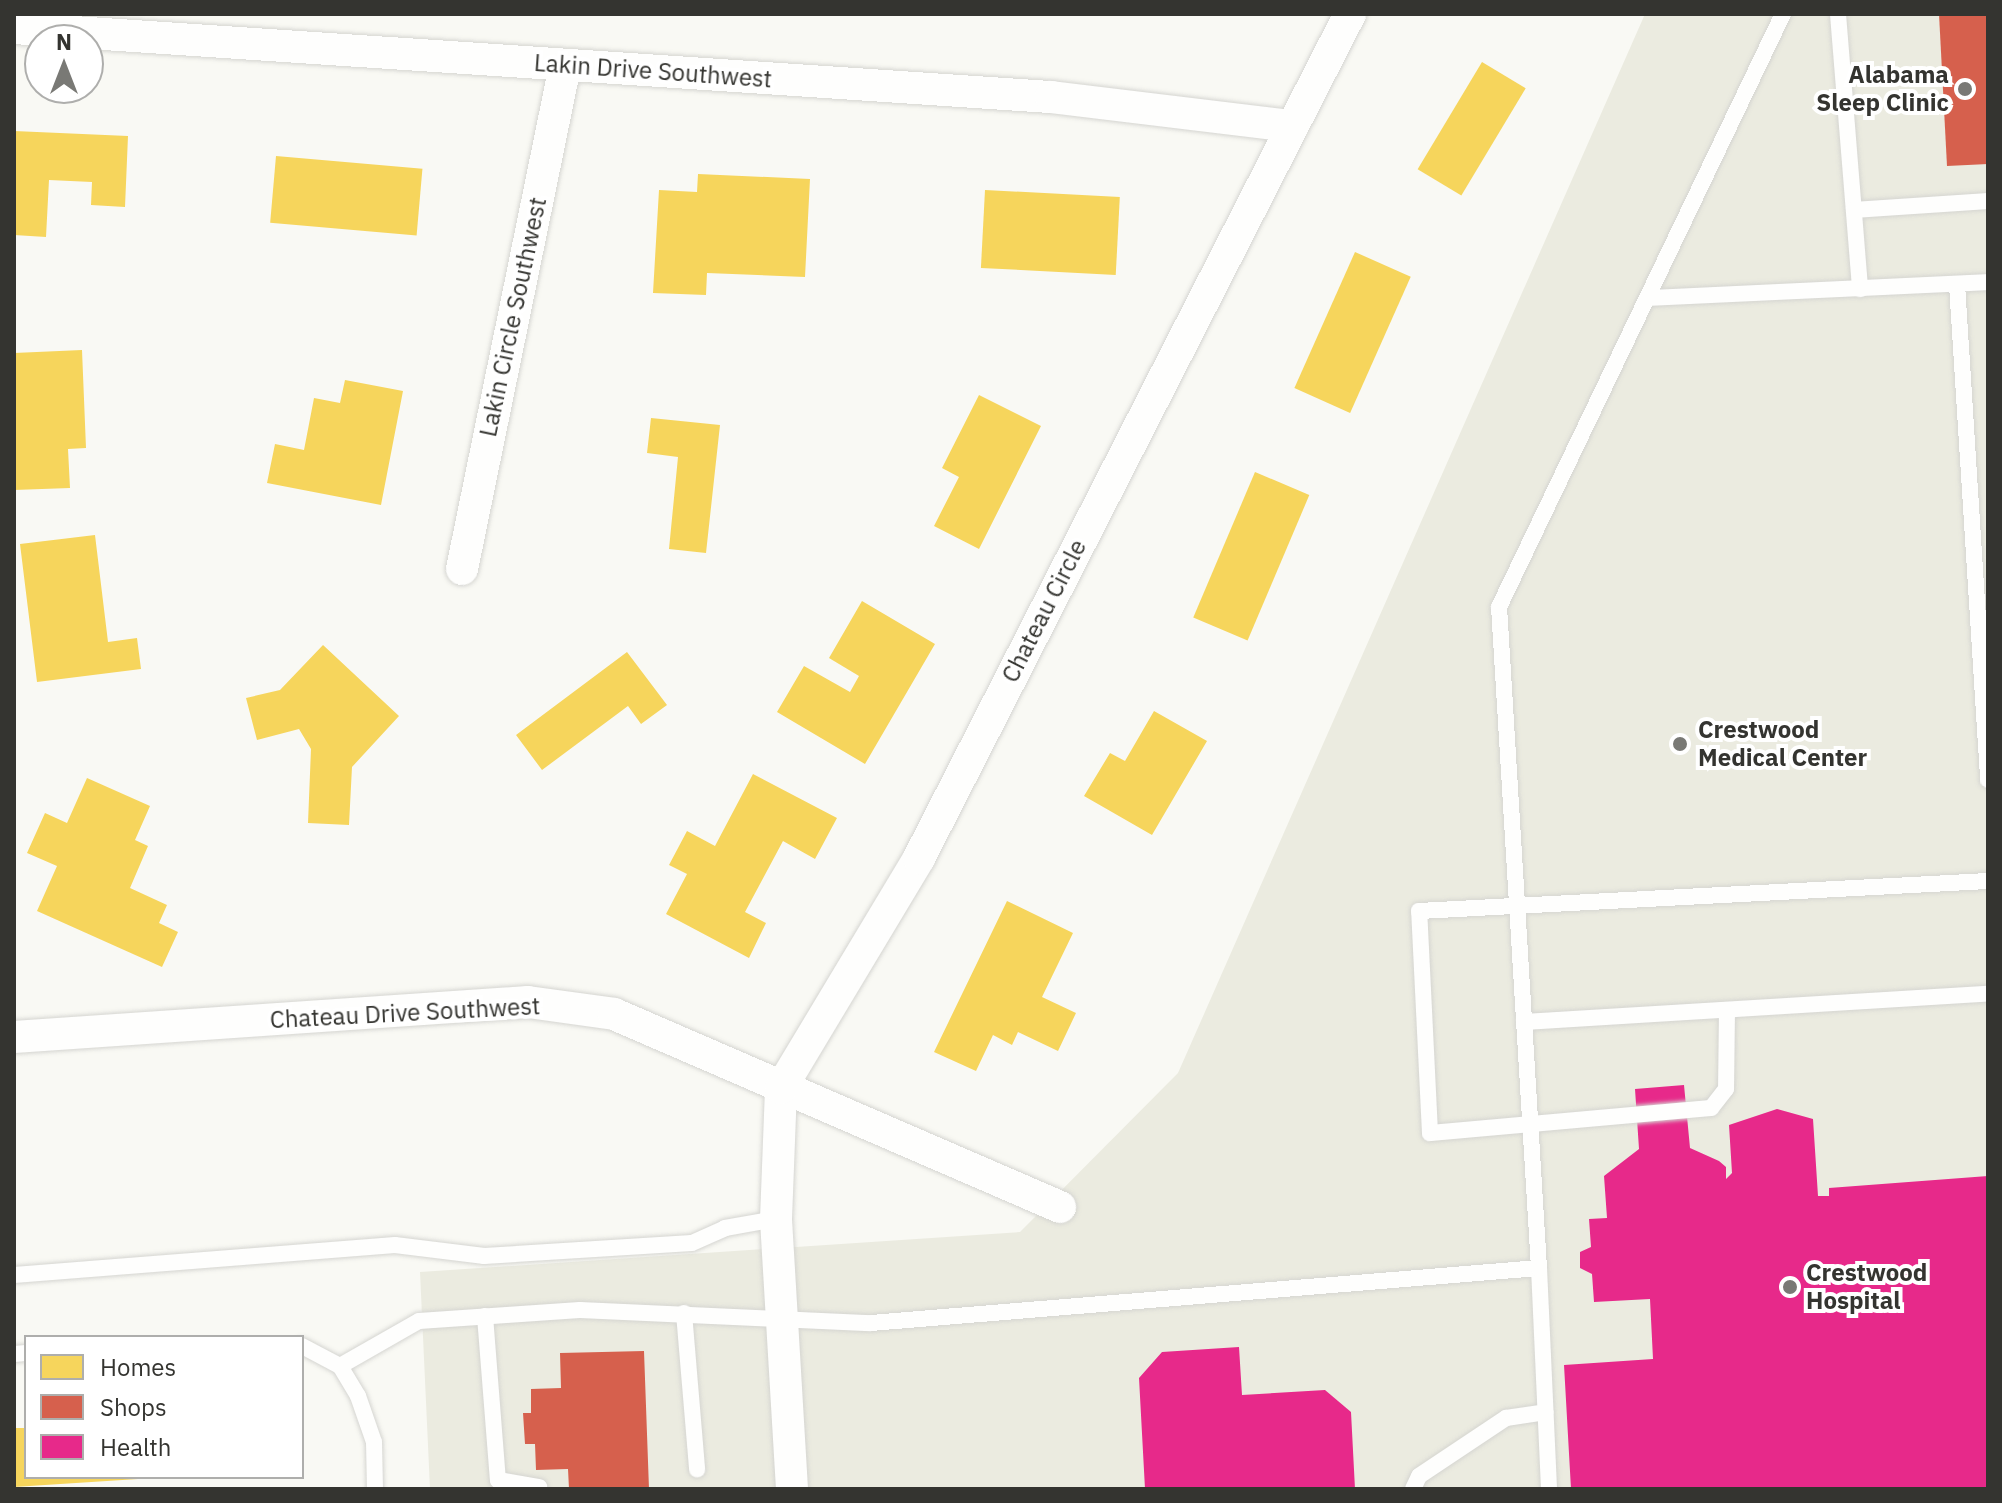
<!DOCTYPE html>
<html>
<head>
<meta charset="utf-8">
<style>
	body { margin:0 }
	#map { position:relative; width:2002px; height:1503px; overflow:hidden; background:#f9f9f4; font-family:"IBM Plex Sans",sans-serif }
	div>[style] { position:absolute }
	.built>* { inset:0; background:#ebebe0 }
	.homes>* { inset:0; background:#f6d55c; transform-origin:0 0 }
	.shops>* { inset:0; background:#d6604d }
	.health>* { inset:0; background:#e7298a }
	.roads { filter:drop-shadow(0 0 2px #d5d5d1) drop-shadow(0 0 2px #d5d5d1) }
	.lane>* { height:16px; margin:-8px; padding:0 8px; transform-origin:8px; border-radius:8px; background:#fefefd }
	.street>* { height:32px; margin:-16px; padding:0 16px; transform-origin:16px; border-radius:16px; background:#fefefd }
	.dots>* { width:22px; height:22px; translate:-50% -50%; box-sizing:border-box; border:4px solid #fff; border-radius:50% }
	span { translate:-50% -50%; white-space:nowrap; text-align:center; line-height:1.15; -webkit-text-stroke:8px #fff; paint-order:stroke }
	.street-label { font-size:24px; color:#343430 }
	.poi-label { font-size:24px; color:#343430; font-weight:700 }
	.right { translate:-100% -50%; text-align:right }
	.left { translate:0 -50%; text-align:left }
	.frame { position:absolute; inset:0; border:16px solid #343430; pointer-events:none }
	.legend { position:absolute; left:24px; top:1335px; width:280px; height:144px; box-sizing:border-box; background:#fff; border:2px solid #aeaeac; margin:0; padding:10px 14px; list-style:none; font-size:24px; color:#343430 }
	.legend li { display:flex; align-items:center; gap:16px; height:40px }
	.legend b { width:40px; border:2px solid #aeaeac }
	.north { position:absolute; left:24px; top:24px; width:80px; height:80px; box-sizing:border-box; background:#fff; border:2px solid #aeaeac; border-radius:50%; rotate:0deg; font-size:22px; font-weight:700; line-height:32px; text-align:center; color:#343430 }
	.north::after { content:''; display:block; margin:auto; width:28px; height:36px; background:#797975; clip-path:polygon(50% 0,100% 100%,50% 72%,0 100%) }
</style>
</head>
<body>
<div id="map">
	<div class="built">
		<i style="clip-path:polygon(1645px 14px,1988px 14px,1988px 1489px,430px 1489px,420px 1272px,1020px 1232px,1178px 1073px)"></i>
	</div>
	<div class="homes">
		<i style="left:1482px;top:62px;width:51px;height:125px;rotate:31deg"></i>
		<i style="clip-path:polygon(14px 131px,128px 136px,125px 207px,91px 205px,92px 182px,49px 180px,46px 237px,14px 235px)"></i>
		<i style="left:276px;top:156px;width:147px;height:67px;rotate:5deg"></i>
		<i style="clip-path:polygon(698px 174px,810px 179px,805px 277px,707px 273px,706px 295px,653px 293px,659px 190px,697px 192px)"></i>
		<i style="left:985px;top:190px;width:135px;height:78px;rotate:3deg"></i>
		<i style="left:1355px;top:252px;width:61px;height:149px;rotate:24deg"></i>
		<i style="clip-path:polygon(82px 350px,86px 448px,68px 449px,70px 488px,14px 490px,14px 353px)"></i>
		<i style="clip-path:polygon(345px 380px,403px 391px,381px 505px,267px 483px,275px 444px,304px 450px,314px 398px,340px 403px)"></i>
		<i style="clip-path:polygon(979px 395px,1041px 426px,979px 549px,934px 526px,959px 477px,942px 468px)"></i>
		<i style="clip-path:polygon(651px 418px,720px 425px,706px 553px,669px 549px,678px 457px,647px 453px)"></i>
		<i style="left:1255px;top:472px;width:59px;height:158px;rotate:23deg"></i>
		<i style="clip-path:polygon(95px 535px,108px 642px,137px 638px,141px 669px,37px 682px,20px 544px)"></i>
		<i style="clip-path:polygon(862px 601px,935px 644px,865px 764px,777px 712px,804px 666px,850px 692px,859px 676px,829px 658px)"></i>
		<i style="clip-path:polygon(323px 645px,399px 716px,352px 767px,349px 825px,308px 823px,311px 749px,299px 729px,257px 740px,246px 698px,280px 690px)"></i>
		<i style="clip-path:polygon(627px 652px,667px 705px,641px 724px,628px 706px,542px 770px,516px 735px)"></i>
		<i style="clip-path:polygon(1154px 711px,1207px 741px,1152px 835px,1084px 796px,1110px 753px,1125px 761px)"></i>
		<i style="clip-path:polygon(753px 774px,837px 818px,815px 859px,783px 841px,745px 912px,766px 923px,749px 958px,666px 914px,687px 874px,669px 865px,687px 831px,715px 846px)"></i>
		<i style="clip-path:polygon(87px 778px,150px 806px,135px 840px,148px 846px,130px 888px,167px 905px,159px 923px,178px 932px,162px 967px,37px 911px,57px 866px,27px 853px,45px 813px,67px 823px)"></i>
		<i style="clip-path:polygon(1007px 901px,1073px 933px,1042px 997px,1076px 1013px,1058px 1051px,1018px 1032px,1012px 1045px,993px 1035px,976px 1071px,934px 1052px)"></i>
		<i style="clip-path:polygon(14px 1428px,26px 1428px,26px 1477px,138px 1479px,14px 1487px)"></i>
	</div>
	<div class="shops">
		<i style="clip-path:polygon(1939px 14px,1988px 14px,1988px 164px,1947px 166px)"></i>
		<i style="clip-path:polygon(644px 1351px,649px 1489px,569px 1489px,568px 1469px,536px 1470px,535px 1444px,525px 1444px,523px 1413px,531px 1413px,531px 1389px,561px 1388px,560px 1353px)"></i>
	</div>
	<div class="health">
		<i style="clip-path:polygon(1684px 1085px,1690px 1148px,1719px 1161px,1726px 1167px,1726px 1179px,1732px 1173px,1729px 1125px,1777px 1109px,1813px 1119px,1818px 1196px,1829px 1196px,1829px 1188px,1988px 1176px,1988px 1489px,1571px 1489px,1564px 1365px,1653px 1359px,1650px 1299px,1594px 1302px,1592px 1274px,1580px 1268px,1580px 1252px,1591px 1247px,1589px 1219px,1607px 1218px,1604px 1176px,1639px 1149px,1635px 1089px)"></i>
		<i style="clip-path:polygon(1239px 1347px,1242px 1395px,1325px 1390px,1351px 1412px,1355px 1489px,1145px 1489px,1139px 1378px,1162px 1352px)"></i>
	</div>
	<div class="roads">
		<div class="lane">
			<i style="left:1838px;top:14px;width:276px;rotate:85.4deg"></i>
			<i style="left:1854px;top:210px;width:134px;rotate:-3.8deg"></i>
			<i style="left:1957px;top:284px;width:497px;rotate:86.4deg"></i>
			<i style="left:1649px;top:298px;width:339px;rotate:-2.7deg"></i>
			<i style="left:1727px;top:1010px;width:79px;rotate:90.7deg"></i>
			<i style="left:1726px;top:1089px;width:24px;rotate:128deg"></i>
			<i style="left:1711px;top:1108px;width:282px;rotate:174.9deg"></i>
			<i style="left:1430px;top:1133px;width:222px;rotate:-92.8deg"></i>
			<i style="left:1419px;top:911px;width:570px;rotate:-3.02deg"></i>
			<i style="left:1524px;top:1022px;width:465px;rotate:-3.5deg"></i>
			<i style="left:1539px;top:1268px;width:221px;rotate:87.4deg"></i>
			<i style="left:14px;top:1275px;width:382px;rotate:-4.5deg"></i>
			<i style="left:395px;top:1245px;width:90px;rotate:7deg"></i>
			<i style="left:484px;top:1256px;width:208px;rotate:-3.6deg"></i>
			<i style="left:692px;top:1243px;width:36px;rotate:-24deg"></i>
			<i style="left:725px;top:1228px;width:52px;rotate:-10deg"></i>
			<i style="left:684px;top:1313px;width:157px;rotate:85.2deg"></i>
			<i style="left:485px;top:1316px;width:165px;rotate:85.5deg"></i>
			<i style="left:498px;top:1480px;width:42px;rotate:9.7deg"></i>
			<i style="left:302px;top:1346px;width:43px;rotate:27.8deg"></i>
			<i style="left:340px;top:1366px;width:35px;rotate:59deg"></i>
			<i style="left:358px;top:1396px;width:49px;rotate:70.8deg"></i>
			<i style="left:374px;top:1442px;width:47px;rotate:88.8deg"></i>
			<i style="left:14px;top:1354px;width:12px;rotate:-5deg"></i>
			<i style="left:340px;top:1366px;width:91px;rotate:-29.7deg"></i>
			<i style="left:419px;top:1321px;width:161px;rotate:-3.9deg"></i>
			<i style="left:580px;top:1310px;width:291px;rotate:2.6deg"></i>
			<i style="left:871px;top:1323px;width:670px;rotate:-4.71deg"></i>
			<i style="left:1539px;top:1268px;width:662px;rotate:-93.46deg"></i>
			<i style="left:1499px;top:607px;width:657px;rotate:-64.41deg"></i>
			<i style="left:1413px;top:1489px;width:14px;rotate:-65deg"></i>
			<i style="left:1419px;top:1476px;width:105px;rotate:-33.7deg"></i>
			<i style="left:1506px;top:1418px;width:40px;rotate:-8.5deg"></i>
		</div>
		<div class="street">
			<i style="left:14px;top:28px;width:1039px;rotate:3.81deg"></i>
			<i style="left:1051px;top:97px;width:243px;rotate:6.9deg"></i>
			<i style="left:462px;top:569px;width:513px;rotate:-78.43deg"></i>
			<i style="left:14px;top:1037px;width:515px;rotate:-3.9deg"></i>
			<i style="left:528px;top:1002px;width:87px;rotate:7.9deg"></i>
			<i style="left:614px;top:1014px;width:486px;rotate:23.4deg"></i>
			<i style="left:792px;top:1489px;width:270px;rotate:-93.4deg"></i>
			<i style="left:776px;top:1219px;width:131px;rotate:-87.8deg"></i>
			<i style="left:781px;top:1088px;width:268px;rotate:-59deg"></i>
			<i style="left:919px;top:858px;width:948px;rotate:-62.95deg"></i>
		</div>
	</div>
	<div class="dots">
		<i style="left:1965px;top:89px;background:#797975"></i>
		<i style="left:1680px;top:744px;background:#797975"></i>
		<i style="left:1790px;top:1287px;background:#797975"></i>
	</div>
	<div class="street-label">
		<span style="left:653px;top:71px;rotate:4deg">Lakin Drive Southwest</span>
		<span style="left:513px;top:317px;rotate:-78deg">Lakin Circle Southwest</span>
		<span style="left:1044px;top:611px;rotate:-63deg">Chateau Circle</span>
		<span style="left:405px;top:1013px;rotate:-3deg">Chateau Drive Southwest</span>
	</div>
	<div class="poi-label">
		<span class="right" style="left:1949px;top:89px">Alabama<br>Sleep Clinic</span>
		<span class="left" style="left:1698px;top:744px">Crestwood<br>Medical Center</span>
		<span class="left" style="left:1806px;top:1287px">Crestwood<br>Hospital</span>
	</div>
	<div class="frame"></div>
	<ul class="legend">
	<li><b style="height:22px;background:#f6d55c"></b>Homes</li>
	<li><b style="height:22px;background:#d6604d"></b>Shops</li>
	<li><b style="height:22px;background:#e7298a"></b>Health</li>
	</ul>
	<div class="north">N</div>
</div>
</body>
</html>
